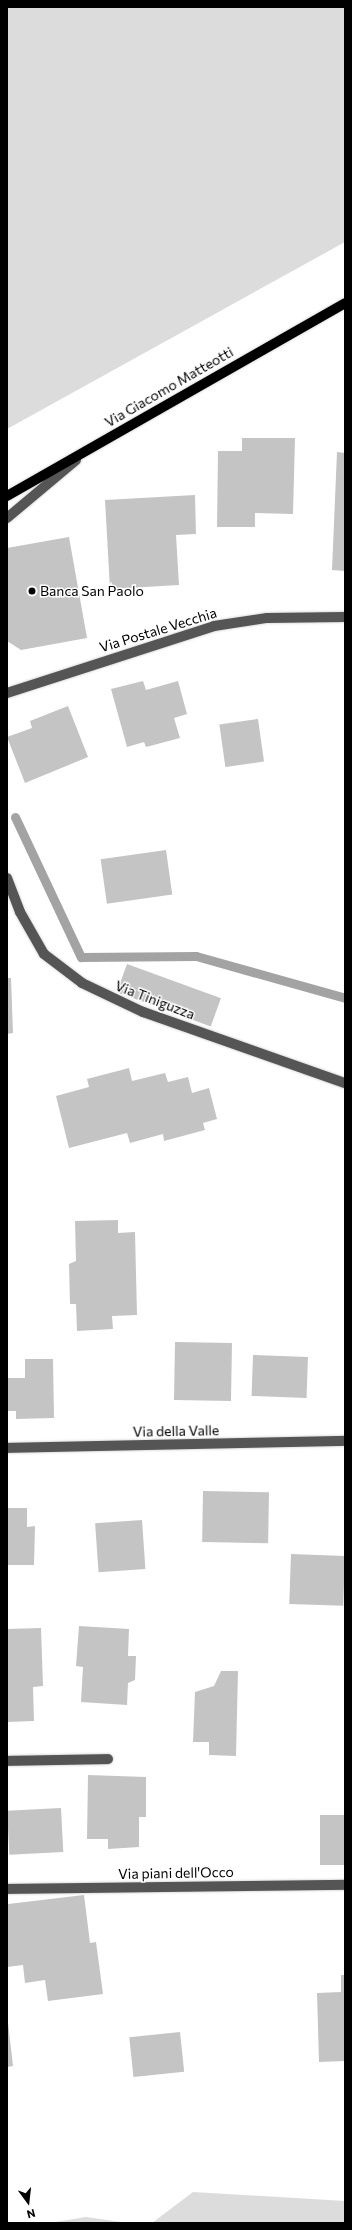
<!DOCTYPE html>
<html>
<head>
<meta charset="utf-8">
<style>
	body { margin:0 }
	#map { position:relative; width:352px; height:2230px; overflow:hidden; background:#fff; font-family:Commissioner,sans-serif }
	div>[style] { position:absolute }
	.green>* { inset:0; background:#dcdcdc }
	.stream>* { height:9px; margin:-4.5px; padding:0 4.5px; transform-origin:4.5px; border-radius:4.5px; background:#a3a3a3 }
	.building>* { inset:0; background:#c4c4c4; transform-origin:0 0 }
	.roads { filter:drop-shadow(0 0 1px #dbdbdb) drop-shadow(0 0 1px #dbdbdb) }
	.minor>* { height:10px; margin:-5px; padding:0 5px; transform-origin:5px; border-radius:5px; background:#555 }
	.major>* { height:10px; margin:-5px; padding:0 5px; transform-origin:5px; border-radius:5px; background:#000 }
	.dots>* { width:11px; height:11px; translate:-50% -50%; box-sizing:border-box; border:2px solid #fff; border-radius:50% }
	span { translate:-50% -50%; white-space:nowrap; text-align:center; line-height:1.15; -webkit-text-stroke:3px #fff; paint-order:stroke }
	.street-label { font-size:14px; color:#000 }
	.poi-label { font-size:14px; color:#000 }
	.left { translate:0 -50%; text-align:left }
	.frame { position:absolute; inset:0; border:8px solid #000; pointer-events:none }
	.north { position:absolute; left:8px; top:2182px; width:40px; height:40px; -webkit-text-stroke:3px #fff; paint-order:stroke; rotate:165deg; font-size:11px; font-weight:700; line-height:16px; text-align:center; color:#000 }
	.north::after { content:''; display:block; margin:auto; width:14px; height:18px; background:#000; clip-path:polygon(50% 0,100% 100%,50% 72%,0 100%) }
</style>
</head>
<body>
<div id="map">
	<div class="green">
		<i style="clip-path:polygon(7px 7px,345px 7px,345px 242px,7px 429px)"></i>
		<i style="clip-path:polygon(193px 2192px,345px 2201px,345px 2223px,152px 2223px)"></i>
		<i style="clip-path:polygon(86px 2217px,128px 2223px,49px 2223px)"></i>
	</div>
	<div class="stream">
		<i style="left:15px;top:817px;width:155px;rotate:64.8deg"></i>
		<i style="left:81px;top:957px;width:115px;rotate:-0.5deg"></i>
		<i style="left:196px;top:956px;width:155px;rotate:15.7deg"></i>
	</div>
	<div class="building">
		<i style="clip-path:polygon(242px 438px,295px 438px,293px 514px,255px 513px,255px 527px,217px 527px,218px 451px,242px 451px)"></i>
		<i style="clip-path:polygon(337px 452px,345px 453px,345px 571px,332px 570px)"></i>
		<i style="clip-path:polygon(195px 495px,196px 534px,176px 535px,179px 585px,110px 589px,105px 500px)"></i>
		<i style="clip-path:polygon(69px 537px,87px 638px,21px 650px,7px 641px,7px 548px)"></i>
		<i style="clip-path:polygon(143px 681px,146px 690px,178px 681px,187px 714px,174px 718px,180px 738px,146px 747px,144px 742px,127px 747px,111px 689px)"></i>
		<i style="clip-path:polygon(68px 706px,88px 757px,25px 783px,7px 737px,32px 728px,30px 721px)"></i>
		<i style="left:258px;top:719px;width:43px;height:39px;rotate:82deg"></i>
		<i style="left:166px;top:850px;width:45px;height:66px;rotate:82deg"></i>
		<i style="left:127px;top:964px;width:100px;height:30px;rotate:20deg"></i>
		<i style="clip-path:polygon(7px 978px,11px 978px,13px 1033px,7px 1034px)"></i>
		<i style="clip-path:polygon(129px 1068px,132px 1081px,165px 1073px,168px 1082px,188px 1077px,192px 1093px,209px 1088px,217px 1119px,203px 1123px,205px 1130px,164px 1141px,163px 1134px,130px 1143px,127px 1133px,69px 1148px,56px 1096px,89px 1087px,87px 1079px)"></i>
		<i style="clip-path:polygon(118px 1220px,118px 1233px,135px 1232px,137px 1315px,112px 1316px,113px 1329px,77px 1331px,76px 1304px,70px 1304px,69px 1264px,76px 1261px,75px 1221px)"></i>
		<i style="left:175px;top:1342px;width:57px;height:58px;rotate:1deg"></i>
		<i style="left:253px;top:1355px;width:55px;height:41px;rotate:2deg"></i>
		<i style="clip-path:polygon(25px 1359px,53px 1359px,54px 1418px,16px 1419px,16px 1411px,7px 1411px,7px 1378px,25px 1378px)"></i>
		<i style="left:203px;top:1491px;width:66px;height:51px;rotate:1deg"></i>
		<i style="clip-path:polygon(7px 1508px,27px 1508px,27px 1527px,35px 1526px,34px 1565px,7px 1565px)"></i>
		<i style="left:142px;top:1520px;width:49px;height:47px;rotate:86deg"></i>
		<i style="left:291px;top:1554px;width:54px;height:50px;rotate:2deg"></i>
		<i style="clip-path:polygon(79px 1626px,129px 1629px,128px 1656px,136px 1656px,135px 1680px,128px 1683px,127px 1705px,81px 1702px,83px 1667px,76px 1666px)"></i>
		<i style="clip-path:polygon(41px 1628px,43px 1686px,33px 1687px,34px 1721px,7px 1722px,7px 1629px)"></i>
		<i style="clip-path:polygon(221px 1671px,238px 1671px,236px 1756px,209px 1755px,209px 1742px,193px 1742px,195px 1692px,214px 1686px)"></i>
		<i style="clip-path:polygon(88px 1775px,146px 1777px,146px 1817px,139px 1817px,139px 1847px,108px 1849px,108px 1839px,87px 1839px)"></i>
		<i style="left:61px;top:1808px;width:44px;height:54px;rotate:87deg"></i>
		<i style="left:320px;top:1815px;width:25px;height:50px"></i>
		<i style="clip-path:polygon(84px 1895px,90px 1943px,96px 1942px,103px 1994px,48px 2001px,45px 1980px,25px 1983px,23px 1965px,7px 1967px,8px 1904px)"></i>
		<i style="clip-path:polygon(341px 1975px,345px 1975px,345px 2061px,319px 2062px,317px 1993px,341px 1992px)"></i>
		<i style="clip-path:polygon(7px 2014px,13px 2066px,7px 2067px)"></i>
		<i style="left:180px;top:2032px;width:40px;height:51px;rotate:84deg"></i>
	</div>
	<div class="roads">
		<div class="minor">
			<i style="left:7px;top:518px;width:90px;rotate:-40deg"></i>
			<i style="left:7px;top:693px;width:218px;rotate:-17.9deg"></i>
			<i style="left:214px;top:626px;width:54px;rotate:-8.6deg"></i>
			<i style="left:267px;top:618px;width:78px;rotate:-0.7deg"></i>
			<i style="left:7px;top:878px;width:36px;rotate:69deg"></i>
			<i style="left:20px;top:912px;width:48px;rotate:60.3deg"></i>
			<i style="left:44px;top:954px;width:48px;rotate:37.3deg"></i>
			<i style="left:82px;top:983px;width:68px;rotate:25.4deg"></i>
			<i style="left:143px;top:1012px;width:214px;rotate:19.4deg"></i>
			<i style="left:7px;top:1448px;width:338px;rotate:-1.2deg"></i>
			<i style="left:7px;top:1761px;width:101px;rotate:-1.1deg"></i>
			<i style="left:7px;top:1889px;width:338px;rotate:-0.7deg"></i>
		</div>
		<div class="major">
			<i style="left:7px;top:496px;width:389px;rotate:-29.7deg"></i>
		</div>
	</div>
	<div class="dots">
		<i style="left:32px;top:591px;background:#000"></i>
	</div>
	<div class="street-label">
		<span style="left:169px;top:387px;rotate:-30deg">Via Giacomo Matteotti</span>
		<span style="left:158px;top:630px;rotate:-17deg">Via Postale Vecchia</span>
		<span style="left:155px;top:1000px;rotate:21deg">Via Tiniguzza</span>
		<span style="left:176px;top:1431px;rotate:-1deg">Via della Valle</span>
		<span style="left:176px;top:1873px;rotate:-1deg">Via piani dell'Occo</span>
	</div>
	<div class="poi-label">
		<span class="left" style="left:40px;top:591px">Banca San Paolo</span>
	</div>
	<div class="frame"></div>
	<div class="north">N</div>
</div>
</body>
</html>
